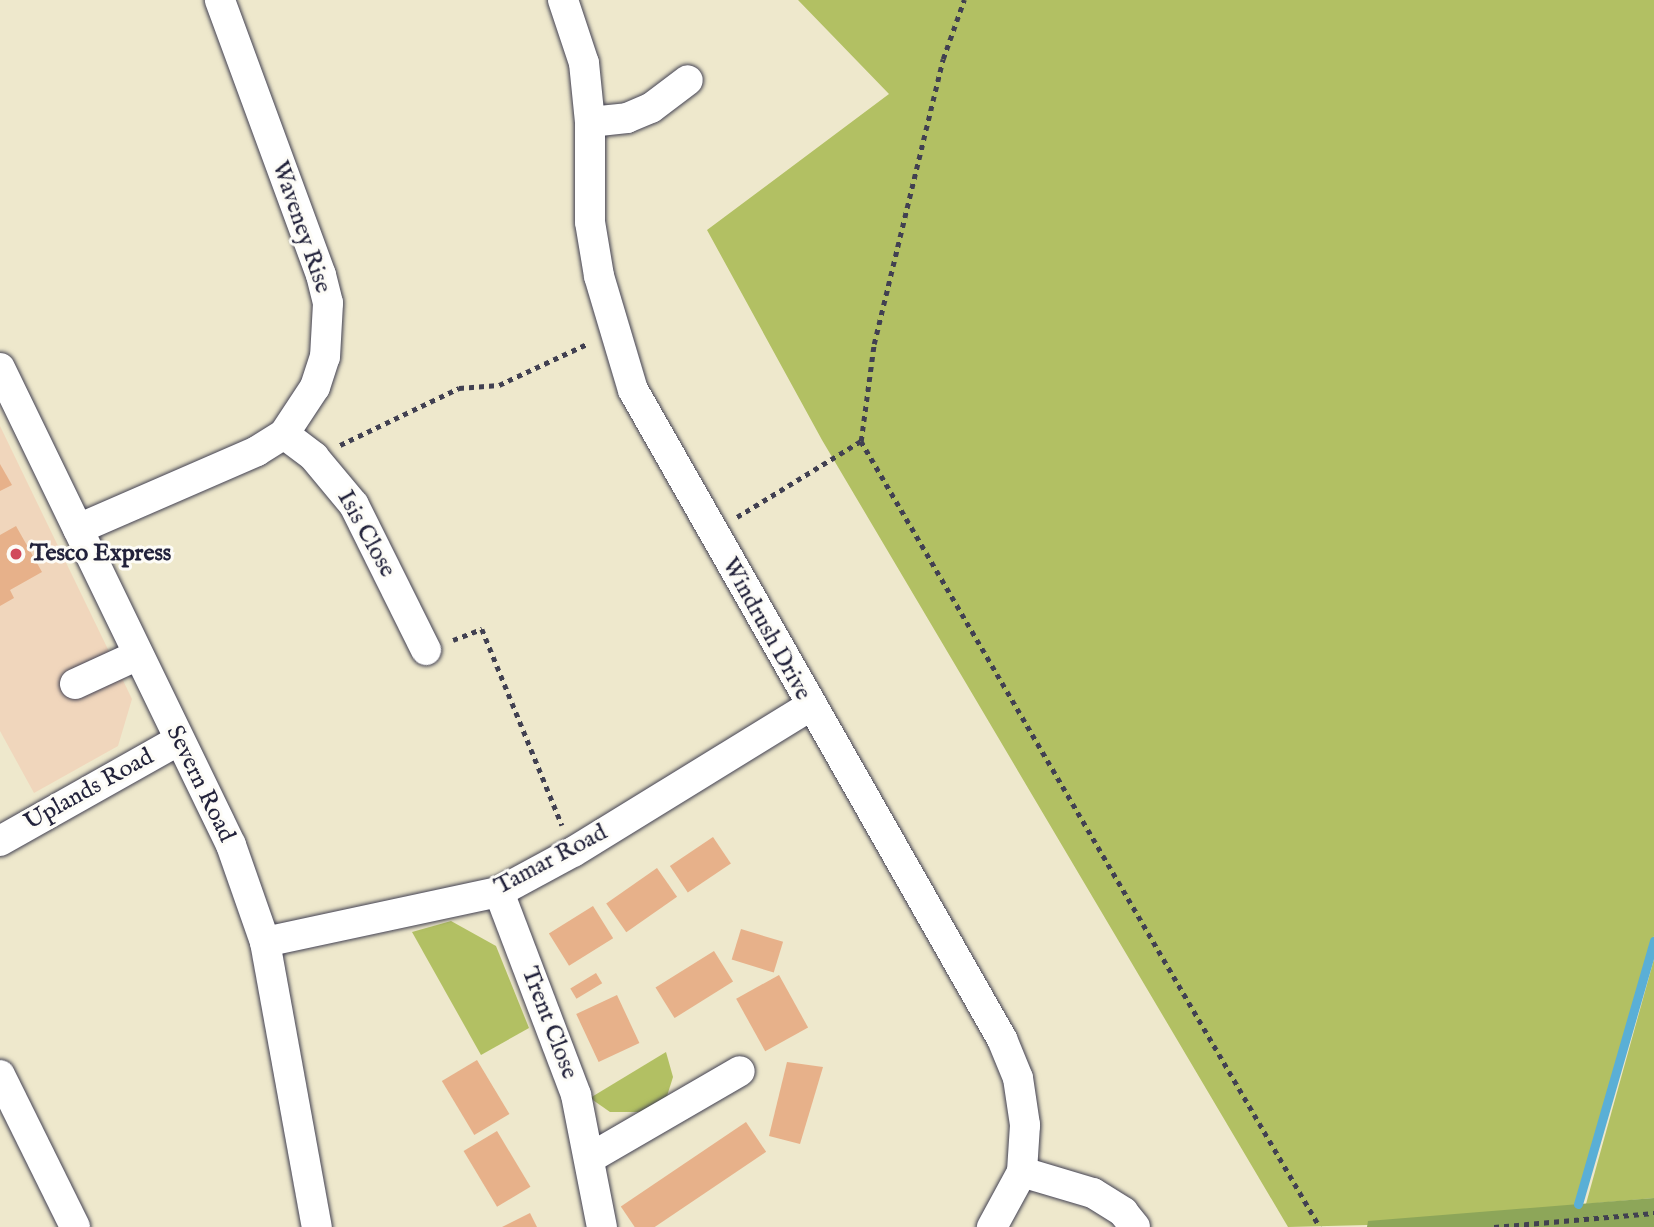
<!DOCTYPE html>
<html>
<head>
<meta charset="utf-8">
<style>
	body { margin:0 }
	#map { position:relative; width:1654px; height:1227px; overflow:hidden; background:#eee8cc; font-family:"IM FELL English",serif }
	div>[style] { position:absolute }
	.built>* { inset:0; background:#f0d6bc }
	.green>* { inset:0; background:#b2c063 }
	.forest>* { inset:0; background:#8da659 }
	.stream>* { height:9px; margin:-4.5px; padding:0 4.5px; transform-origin:4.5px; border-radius:4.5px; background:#5aafd6 }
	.building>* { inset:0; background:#e7b18a; transform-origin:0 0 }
	.path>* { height:4.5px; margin-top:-2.25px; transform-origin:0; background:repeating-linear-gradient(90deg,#414051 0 5px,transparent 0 10px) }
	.roads { filter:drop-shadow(0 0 2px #414051) drop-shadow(0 0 2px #414051) }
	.minor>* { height:30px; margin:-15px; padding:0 15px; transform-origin:15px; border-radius:15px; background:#fff }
	.dots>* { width:19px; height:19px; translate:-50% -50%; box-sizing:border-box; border:4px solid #fdfcf7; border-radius:50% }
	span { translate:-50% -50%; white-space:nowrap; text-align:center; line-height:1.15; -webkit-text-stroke:6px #fdfcf7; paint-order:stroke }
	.street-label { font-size:24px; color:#22223b }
	.poi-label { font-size:24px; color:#22223b; font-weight:700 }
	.left { translate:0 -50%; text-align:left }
</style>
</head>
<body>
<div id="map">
	<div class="built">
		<i style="clip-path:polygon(0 426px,132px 699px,118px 746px,34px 793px,0 731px)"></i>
	</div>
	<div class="green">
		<i style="clip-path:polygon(798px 0,1654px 0,1654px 936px,1571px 1220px,1288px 1227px,822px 440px,707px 230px,889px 94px)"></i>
		<i style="clip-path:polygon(451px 921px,496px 946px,529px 1028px,481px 1055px,412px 932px)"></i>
		<i style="clip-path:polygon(1654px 959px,1654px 1198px,1586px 1204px)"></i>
		<i style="clip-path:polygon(666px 1052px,673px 1077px,667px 1096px,643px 1112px,610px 1112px,590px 1098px)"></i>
	</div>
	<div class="forest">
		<i style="clip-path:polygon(1654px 1198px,1654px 1227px,1367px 1227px,1368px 1221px)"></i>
	</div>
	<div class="stream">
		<i style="left:1578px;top:1204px;width:274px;rotate:-73.9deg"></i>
	</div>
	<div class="building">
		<i style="clip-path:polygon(0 464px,12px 485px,0 491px)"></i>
		<i style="clip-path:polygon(16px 526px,42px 572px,10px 590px,14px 598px,0 606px,0 535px)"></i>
		<i style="left:713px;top:837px;width:32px;height:52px;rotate:56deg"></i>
		<i style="left:657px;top:868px;width:35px;height:62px;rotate:55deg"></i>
		<i style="left:593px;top:906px;width:38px;height:52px;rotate:58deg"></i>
		<i style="left:741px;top:929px;width:44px;height:32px;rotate:17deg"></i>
		<i style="left:714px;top:951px;width:36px;height:69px;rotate:58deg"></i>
		<i style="left:596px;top:973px;width:12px;height:30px;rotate:59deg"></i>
		<i style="left:779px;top:975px;width:60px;height:49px;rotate:61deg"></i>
		<i style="left:617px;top:995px;width:53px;height:45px;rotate:65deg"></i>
		<i style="left:477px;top:1060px;width:63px;height:41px;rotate:59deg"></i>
		<i style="clip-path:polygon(787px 1062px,823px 1067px,800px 1144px,769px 1136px)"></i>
		<i style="left:746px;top:1122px;width:36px;height:151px;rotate:56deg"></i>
		<i style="left:497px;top:1131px;width:65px;height:39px;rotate:59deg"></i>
		<i style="clip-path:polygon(530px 1213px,537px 1227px,502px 1227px)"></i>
	</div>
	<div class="path">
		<i style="left:861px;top:441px;width:910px;rotate:59.72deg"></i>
		<i style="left:340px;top:445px;width:132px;rotate:-25.6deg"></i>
		<i style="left:459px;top:388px;width:40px;rotate:-4.3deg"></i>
		<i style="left:499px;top:385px;width:99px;rotate:-25deg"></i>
		<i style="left:737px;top:517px;width:145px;rotate:-31.5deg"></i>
		<i style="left:861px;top:441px;width:98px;rotate:-82.4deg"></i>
		<i style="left:874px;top:344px;width:293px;rotate:-76.4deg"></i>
		<i style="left:943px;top:59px;width:63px;rotate:-70.4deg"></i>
		<i style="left:453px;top:640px;width:31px;rotate:-21deg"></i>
		<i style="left:482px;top:629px;width:212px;rotate:67.8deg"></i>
		<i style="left:1494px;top:1227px;width:161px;rotate:-5deg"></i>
	</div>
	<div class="roads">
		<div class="minor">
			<i style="left:563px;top:0;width:66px;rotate:71.6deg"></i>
			<i style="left:584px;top:63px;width:59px;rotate:84.2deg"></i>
			<i style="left:590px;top:122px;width:100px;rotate:90deg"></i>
			<i style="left:590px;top:222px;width:55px;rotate:80.5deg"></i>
			<i style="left:599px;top:276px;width:119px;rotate:73.4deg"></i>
			<i style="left:633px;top:390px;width:747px;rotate:60.38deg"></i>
			<i style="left:1002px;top:1039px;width:42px;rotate:67.7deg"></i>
			<i style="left:1018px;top:1078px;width:48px;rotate:81.5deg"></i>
			<i style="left:1025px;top:1125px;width:47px;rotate:93.7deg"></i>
			<i style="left:1022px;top:1172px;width:63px;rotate:118.6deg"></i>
			<i style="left:590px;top:122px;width:37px;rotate:-6deg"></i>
			<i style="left:627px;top:118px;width:26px;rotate:-23deg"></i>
			<i style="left:651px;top:108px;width:46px;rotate:-37.1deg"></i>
			<i style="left:0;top:368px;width:530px;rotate:64.16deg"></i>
			<i style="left:231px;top:845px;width:103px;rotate:70.7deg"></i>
			<i style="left:265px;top:942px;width:290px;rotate:79.7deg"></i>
			<i style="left:284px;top:434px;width:38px;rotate:37deg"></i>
			<i style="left:314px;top:457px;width:62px;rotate:50.2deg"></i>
			<i style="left:354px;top:505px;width:162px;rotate:63.6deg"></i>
			<i style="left:78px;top:529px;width:195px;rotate:-23.5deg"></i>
			<i style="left:257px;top:451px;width:32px;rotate:-32deg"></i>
			<i style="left:284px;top:434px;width:56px;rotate:-56.6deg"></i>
			<i style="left:315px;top:387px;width:32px;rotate:-72deg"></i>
			<i style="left:325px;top:357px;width:54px;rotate:-86.8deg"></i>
			<i style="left:328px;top:303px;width:29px;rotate:-104deg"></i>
			<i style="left:321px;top:275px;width:293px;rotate:-110.2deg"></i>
			<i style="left:75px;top:684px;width:69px;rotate:-24.7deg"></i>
			<i style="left:0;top:841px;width:206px;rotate:-29.4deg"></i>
			<i style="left:499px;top:892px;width:217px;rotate:69.2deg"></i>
			<i style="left:576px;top:1095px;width:135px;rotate:78.9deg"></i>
			<i style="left:265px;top:942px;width:239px;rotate:-12.1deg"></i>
			<i style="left:499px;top:892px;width:84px;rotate:-28.4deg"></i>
			<i style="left:573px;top:852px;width:277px;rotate:-31.6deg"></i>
			<i style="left:0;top:1075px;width:169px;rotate:63.7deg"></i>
			<i style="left:590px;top:1158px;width:173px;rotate:-30.1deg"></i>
			<i style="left:1022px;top:1172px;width:74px;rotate:16.5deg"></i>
			<i style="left:1093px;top:1193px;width:36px;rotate:32deg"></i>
			<i style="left:1123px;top:1212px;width:19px;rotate:51deg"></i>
		</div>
	</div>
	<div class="dots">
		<i style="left:16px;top:554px;background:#d1495b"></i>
	</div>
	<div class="street-label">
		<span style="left:301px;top:227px;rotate:71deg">Waveney Rise</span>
		<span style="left:366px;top:534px;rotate:61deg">Isis Close</span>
		<span style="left:766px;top:629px;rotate:61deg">Windrush Drive</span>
		<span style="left:200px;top:784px;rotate:64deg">Severn Road</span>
		<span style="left:89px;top:790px;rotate:-29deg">Uplands Road</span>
		<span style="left:551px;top:860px;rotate:-28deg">Tamar Road</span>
		<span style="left:549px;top:1023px;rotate:69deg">Trent Close</span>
	</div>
	<div class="poi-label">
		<span class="left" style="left:30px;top:554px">Tesco Express</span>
	</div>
</div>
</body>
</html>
